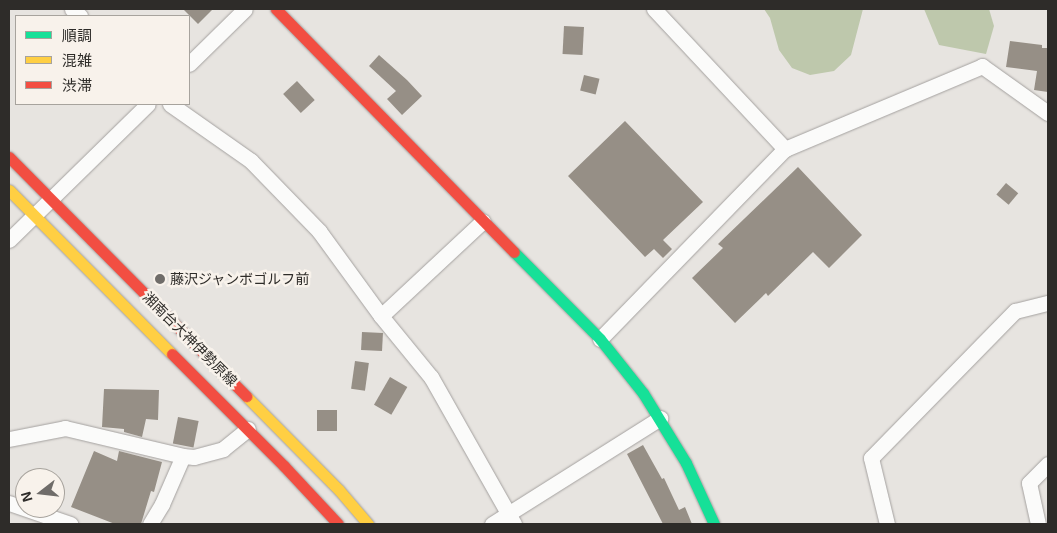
<!DOCTYPE html>
<html>
<head>
<meta charset="utf-8">
<style>
	body { margin:0 }
	#map { position:relative; width:1057px; height:533px; overflow:hidden; background:#e7e4e0; font-family:"Exo 2","Noto Sans JP",sans-serif }
	div>[style] { position:absolute }
	.forest>* { inset:0; background:#bec8ac }
	.building>* { inset:0; background:#968f86; transform-origin:0 0 }
	.roads { filter:drop-shadow(0 0 1px #a4a19f) drop-shadow(0 0 1px #a4a19f) }
	.street>* { height:15px; margin:-7.5px; padding:0 7.5px; transform-origin:7.5px; border-radius:7.5px; background:#fbfbfa }
	.fast>* { height:11px; margin:-5.5px; padding:0 5.5px; transform-origin:5.5px; border-radius:5.5px; background:#16e098 }
	.slow>* { height:11px; margin:-5.5px; padding:0 5.5px; transform-origin:5.5px; border-radius:5.5px; background:#ffcf43 }
	.jam>* { height:11px; margin:-5.5px; padding:0 5.5px; transform-origin:5.5px; border-radius:5.5px; background:#f24e42 }
	.dots>* { width:14px; height:14px; translate:-50% -50%; box-sizing:border-box; border:2px solid #f8f2eb; border-radius:50% }
	span { translate:-50% -50%; white-space:nowrap; text-align:center; line-height:1.15; -webkit-text-stroke:5px #f8f2eb; paint-order:stroke }
	.poi-label { font-size:14px; color:#2e2c29 }
	.left { translate:0 -50%; text-align:left }
	.street-label { font-size:14px; color:#2e2c29 }
	.frame { position:absolute; inset:0; border:10px solid #2e2c29; pointer-events:none }
	.legend { position:absolute; left:15px; top:15px; width:175px; height:90px; box-sizing:border-box; background:#f8f2eb; border:1px solid #a7a39d; margin:0; padding:6px 9px; list-style:none; font-size:15px; color:#2e2c29 }
	.legend li { display:flex; align-items:center; gap:10px; height:25px }
	.legend b { width:25px; border:1px solid #a7a39d }
	.north { position:absolute; left:15px; top:468px; width:50px; height:50px; box-sizing:border-box; background:#f8f2eb; border:1px solid #a7a39d; border-radius:50%; rotate:254deg; font-size:14px; font-weight:700; line-height:20px; text-align:center; color:#2e2c29 }
	.north::after { content:''; display:block; margin:auto; width:18px; height:22px; background:#6f6c69; clip-path:polygon(50% 0,100% 100%,50% 72%,0 100%) }
</style>
</head>
<body>
<div id="map">
	<div class="forest">
		<i style="clip-path:polygon(764px 9px,863px 9px,851px 55px,834px 71px,810px 75px,792px 68px,779px 50px,770px 18px)"></i>
		<i style="clip-path:polygon(924px 9px,989px 9px,994px 26px,986px 54px,939px 45px)"></i>
	</div>
	<div class="building">
		<i style="clip-path:polygon(183px 9px,213px 9px,198px 24px)"></i>
		<i style="left:564px;top:26px;width:20px;height:28px;rotate:3deg"></i>
		<i style="clip-path:polygon(1010px 41px,1042px 45px,1042px 48px,1048px 48px,1048px 92px,1034px 90px,1037px 71px,1006px 67px)"></i>
		<i style="clip-path:polygon(379px 55px,407px 80px,422px 96px,402px 115px,387px 99px,396px 91px,369px 66px)"></i>
		<i style="left:584px;top:75px;width:16px;height:16px;rotate:14deg"></i>
		<i style="left:297px;top:81px;width:26px;height:19px;rotate:47deg"></i>
		<i style="clip-path:polygon(625px 121px,703px 202px,663px 240px,672px 249px,663px 258px,654px 249px,645px 257px,568px 176px)"></i>
		<i style="clip-path:polygon(798px 167px,862px 235px,829px 268px,813px 252px,768px 296px,766px 293px,735px 323px,692px 278px,723px 248px,718px 244px)"></i>
		<i style="left:1006px;top:183px;width:16px;height:15px;rotate:40deg"></i>
		<i style="left:362px;top:332px;width:21px;height:18px;rotate:3deg"></i>
		<i style="left:355px;top:361px;width:14px;height:28px;rotate:8deg"></i>
		<i style="left:390px;top:377px;width:20px;height:32px;rotate:30deg"></i>
		<i style="clip-path:polygon(104px 389px,159px 390px,158px 420px,146px 419px,142px 437px,124px 432px,124px 429px,102px 427px)"></i>
		<i style="left:317px;top:410px;width:20px;height:21px"></i>
		<i style="left:178px;top:417px;width:21px;height:27px;rotate:11deg"></i>
		<i style="clip-path:polygon(643px 445px,662px 479px,664px 478px,679px 510px,685px 507px,692px 524px,663px 524px,627px 454px)"></i>
		<i style="clip-path:polygon(94px 451px,117px 461px,119px 451px,162px 462px,154px 492px,151px 491px,141px 524px,115px 524px,71px 507px)"></i>
	</div>
	<div class="roads">
		<div class="street">
			<i style="left:72px;top:9px;width:11px;rotate:41deg"></i>
			<i style="left:654px;top:9px;width:192px;rotate:46.9deg"></i>
			<i style="left:189px;top:64px;width:78px;rotate:-44.5deg"></i>
			<i style="left:170px;top:104px;width:99px;rotate:35.1deg"></i>
			<i style="left:251px;top:161px;width:98px;rotate:45.8deg"></i>
			<i style="left:319px;top:231px;width:105px;rotate:53.9deg"></i>
			<i style="left:381px;top:316px;width:79px;rotate:50.7deg"></i>
			<i style="left:431px;top:377px;width:169px;rotate:60.5deg"></i>
			<i style="left:9px;top:240px;width:194px;rotate:-44.4deg"></i>
			<i style="left:381px;top:316px;width:139px;rotate:-43deg"></i>
			<i style="left:600px;top:339px;width:265px;rotate:-45.8deg"></i>
			<i style="left:785px;top:149px;width:214px;rotate:-22.8deg"></i>
			<i style="left:982px;top:66px;width:81px;rotate:35.5deg"></i>
			<i style="left:9px;top:439px;width:57px;rotate:-11.1deg"></i>
			<i style="left:65px;top:428px;width:121px;rotate:13.3deg"></i>
			<i style="left:183px;top:456px;width:11px;rotate:5deg"></i>
			<i style="left:194px;top:457px;width:30px;rotate:-15deg"></i>
			<i style="left:223px;top:449px;width:32px;rotate:-39deg"></i>
			<i style="left:9px;top:503px;width:65px;rotate:19deg"></i>
			<i style="left:150px;top:524px;width:23px;rotate:-59deg"></i>
			<i style="left:162px;top:504px;width:52px;rotate:-66.4deg"></i>
			<i style="left:492px;top:524px;width:199px;rotate:-32.2deg"></i>
			<i style="left:887px;top:524px;width:68px;rotate:-103.6deg"></i>
			<i style="left:871px;top:458px;width:206px;rotate:-45.6deg"></i>
			<i style="left:1015px;top:311px;width:34px;rotate:-14deg"></i>
			<i style="left:1038px;top:524px;width:42px;rotate:-102.4deg"></i>
			<i style="left:1029px;top:483px;width:27px;rotate:-45deg"></i>
		</div>
		<div class="fast">
			<i style="left:514px;top:252px;width:122px;rotate:45.3deg"></i>
			<i style="left:600px;top:339px;width:69px;rotate:51.5deg"></i>
			<i style="left:643px;top:393px;width:82px;rotate:58.4deg"></i>
			<i style="left:686px;top:463px;width:67px;rotate:65.3deg"></i>
		</div>
		<div class="slow">
			<i style="left:9px;top:190px;width:231px;rotate:45.2deg"></i>
			<i style="left:246px;top:396px;width:132px;rotate:45.3deg"></i>
			<i style="left:339px;top:490px;width:45px;rotate:49.5deg"></i>
		</div>
		<div class="jam">
			<i style="left:276px;top:9px;width:340px;rotate:45.6deg"></i>
			<i style="left:9px;top:157px;width:337px;rotate:45.2deg"></i>
			<i style="left:172px;top:354px;width:158px;rotate:45deg"></i>
			<i style="left:284px;top:466px;width:79px;rotate:47deg"></i>
		</div>
	</div>
	<div class="dots">
		<i style="left:160px;top:279px;background:#6f6c69"></i>
	</div>
	<div class="poi-label">
		<span class="left" style="left:170px;top:279px">藤沢ジャンボゴルフ前</span>
	</div>
	<div class="street-label">
		<span style="left:190px;top:339px;rotate:45deg">湘南台大神伊勢原線</span>
	</div>
	<div class="frame"></div>
	<ul class="legend">
	<li><b style="height:6px;background:#16e098"></b>順調</li>
	<li><b style="height:6px;background:#ffcf43"></b>混雑</li>
	<li><b style="height:6px;background:#f24e42"></b>渋滞</li>
	</ul>
	<div class="north">N</div>
</div>
</body>
</html>
